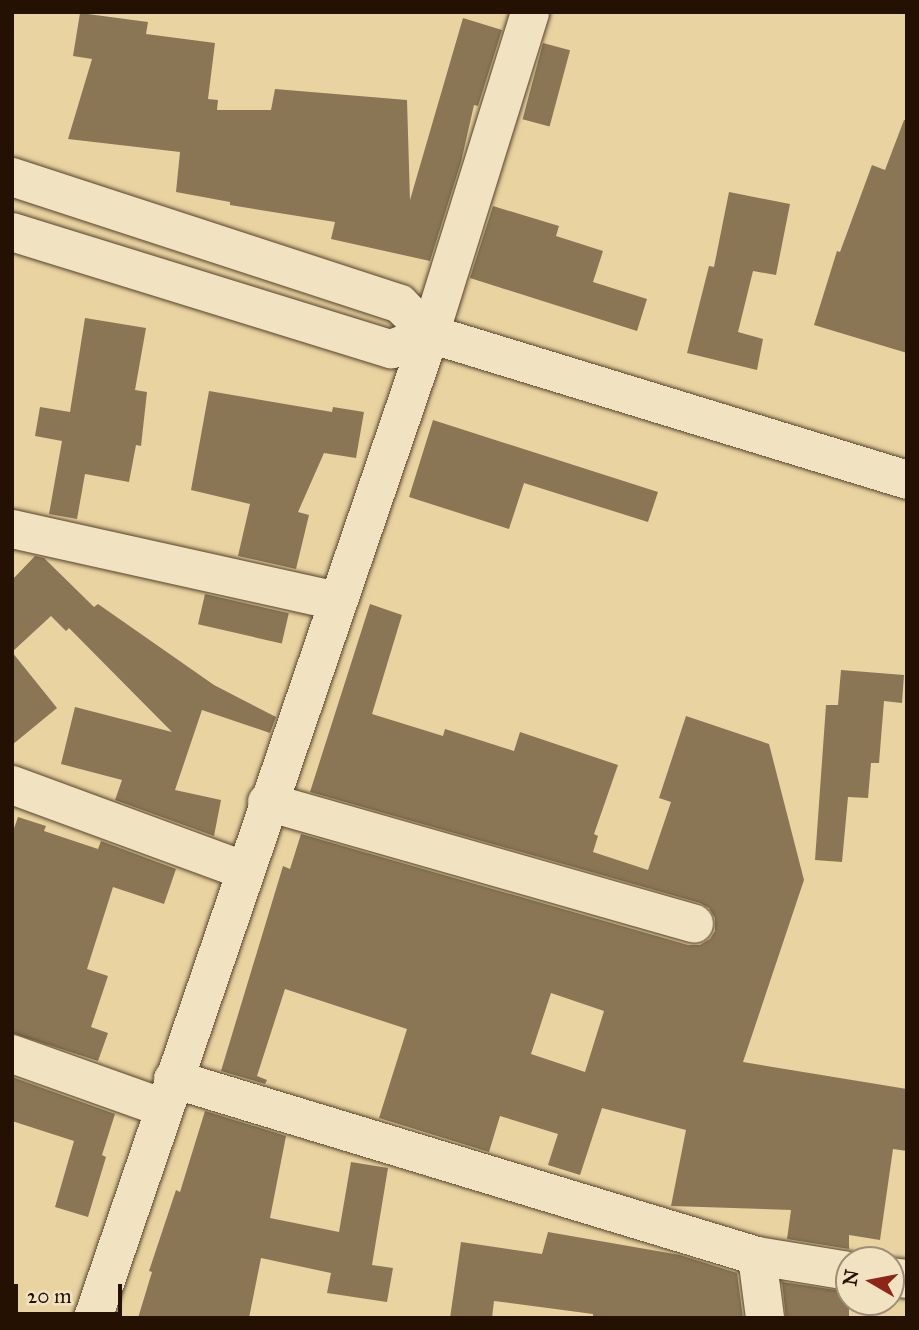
<!DOCTYPE html>
<html>
<head>
<meta charset="utf-8">
<style>
	body { margin:0 }
	#map { position:relative; width:919px; height:1330px; overflow:hidden; background:#e9d3a1; font-family:"IM FELL Great Primer",serif }
	div>[style] { position:absolute }
	.building>* { inset:0; background:#8a7655; transform-origin:0 0 }
	.roads { filter:drop-shadow(0 0 2px #55422a) drop-shadow(0 0 2px #55422a) }
	.minor>* { height:38px; margin:-19px; padding:0 19px; transform-origin:19px; border-radius:19px; background:#f1e2c2 }
	span { translate:-50% -50%; white-space:nowrap; text-align:center; line-height:1.15; -webkit-text-stroke:5px #f1e2c2; paint-order:stroke }
	.frame { position:absolute; inset:0; border:14px solid #241102; pointer-events:none }
	.north { position:absolute; left:835px; top:1246px; width:70px; height:70px; box-sizing:border-box; background:#f1e2c2; border:2px solid #9f8e75; border-radius:50%; rotate:280deg; font-size:19px; font-weight:700; line-height:28px; text-align:center; color:#241102 }
	.north::after { content:''; display:block; margin:auto; width:24px; height:32px; background:#8f2418; clip-path:polygon(50% 0,100% 100%,50% 72%,0 100%) }
	.scale { position:absolute; left:14px; top:1284px; width:108px; height:32px; box-sizing:border-box; border:4px solid #241102; border-top:0; padding-left:9px; font-size:21px; line-height:24px; white-space:nowrap; color:#241102; -webkit-text-stroke:5px #f1e2c2; paint-order:stroke }
</style>
</head>
<body>
<div id="map">
	<div class="building">
		<i style="clip-path:polygon(80px 13px,148px 22px,146px 34px,215px 43px,208px 99px,218px 100px,217px 110px,271px 110px,275px 89px,407px 100px,410px 200px,463px 18px,502px 30px,478px 106px,474px 105px,461px 162px,430px 261px,331px 239px,335px 222px,230px 205px,230px 202px,176px 192px,180px 152px,68px 139px,92px 59px,73px 56px)"></i>
		<i style="left:543px;top:43px;width:28px;height:79px;rotate:15deg"></i>
		<i style="clip-path:polygon(904px 120px,907px 120px,907px 353px,814px 325px,837px 251px,840px 252px,872px 165px,885px 170px)"></i>
		<i style="clip-path:polygon(729px 192px,790px 204px,776px 275px,753px 271px,738px 332px,763px 339px,757px 370px,687px 353px,709px 266px,714px 267px)"></i>
		<i style="clip-path:polygon(493px 206px,559px 226px,556px 236px,603px 251px,593px 282px,647px 299px,637px 331px,470px 278px)"></i>
		<i style="clip-path:polygon(85px 318px,146px 328px,135px 390px,147px 392px,141px 446px,136px 445px,129px 482px,85px 474px,77px 519px,49px 514px,62px 441px,35px 436px,40px 407px,70px 412px)"></i>
		<i style="clip-path:polygon(209px 391px,332px 412px,333px 407px,364px 412px,356px 458px,324px 453px,298px 512px,309px 515px,296px 569px,238px 556px,250px 504px,191px 490px)"></i>
		<i style="clip-path:polygon(433px 420px,658px 492px,648px 522px,524px 483px,509px 529px,409px 497px)"></i>
		<i style="clip-path:polygon(35px 556px,44px 558px,94px 607px,98px 604px,214px 685px,276px 717px,270px 733px,202px 710px,175px 790px,221px 800px,214px 836px,115px 800px,122px 780px,61px 764px,75px 707px,172px 732px,69px 628px,66px 631px,51px 616px,12px 652px,12px 580px)"></i>
		<i style="left:205px;top:594px;width:86px;height:31px;rotate:13deg"></i>
		<i style="clip-path:polygon(evenodd,370px 604px,402px 615px,372px 714px,443px 736px,445px 729px,514px 751px,520px 732px,618px 765px,594px 834px,598px 836px,593px 852px,648px 870px,671px 802px,659px 798px,686px 716px,769px 744px,804px 880px,743px 1062px,907px 1089px,907px 1151px,893px 1149px,880px 1240px,849px 1235px,849px 1249px,787px 1239px,791px 1210px,671px 1206px,686px 1130px,602px 1108px,580px 1175px,548px 1165px,558px 1134px,500px 1116px,489px 1152px,379px 1118px,407px 1029px,285px 989px,257px 1076px,267px 1080px,265px 1084px,221px 1071px,283px 866px,290px 869px,301px 834px,688px 945px,700px 945px,710px 939px,715px 931px,715px 918px,709px 908px,700px 903px,310px 792px,370px 604px,551px 993px,604px 1011px,585px 1072px,531px 1054px,551px 993px)"></i>
		<i style="clip-path:polygon(12px 652px,57px 708px,12px 745px)"></i>
		<i style="clip-path:polygon(841px 670px,904px 675px,902px 703px,884px 701px,879px 763px,871px 763px,868px 798px,848px 797px,842px 862px,815px 860px,826px 705px,838px 705px)"></i>
		<i style="clip-path:polygon(18px 817px,46px 826px,44px 831px,98px 849px,101px 841px,176px 869px,164px 904px,113px 887px,87px 969px,108px 976px,91px 1027px,108px 1033px,98px 1061px,12px 1033px,12px 834px)"></i>
		<i style="clip-path:polygon(12px 1077px,115px 1114px,102px 1155px,106px 1157px,88px 1217px,55px 1207px,74px 1141px,12px 1121px)"></i>
		<i style="clip-path:polygon(205px 1111px,286px 1136px,270px 1218px,339px 1232px,351px 1162px,388px 1168px,372px 1265px,393px 1268px,387px 1302px,327px 1293px,331px 1273px,261px 1258px,249px 1318px,138px 1318px,152px 1272px,149px 1271px,176px 1190px,180px 1192px)"></i>
		<i style="clip-path:polygon(548px 1232px,680px 1255px,737px 1273px,743px 1318px,593px 1318px,593px 1314px,494px 1301px,492px 1318px,450px 1318px,461px 1242px,542px 1254px)"></i>
		<i style="clip-path:polygon(782px 1282px,849px 1292px,849px 1318px,786px 1318px)"></i>
	</div>
	<div class="roads">
		<div class="minor">
			<i style="left:12px;top:177px;width:408px;rotate:18.1deg"></i>
			<i style="left:400px;top:304px;width:42px;rotate:45deg"></i>
			<i style="left:430px;top:334px;width:499px;rotate:17deg"></i>
			<i style="left:12px;top:232px;width:397px;rotate:17.2deg"></i>
			<i style="left:391px;top:349px;width:42px;rotate:-21deg"></i>
			<i style="left:12px;top:529px;width:334px;rotate:12.5deg"></i>
			<i style="left:12px;top:785px;width:249px;rotate:20.2deg"></i>
			<i style="left:267px;top:802px;width:444px;rotate:15.9deg"></i>
			<i style="left:12px;top:1054px;width:161px;rotate:19.6deg"></i>
			<i style="left:173px;top:1079px;width:610px;rotate:16.86deg"></i>
			<i style="left:757px;top:1256px;width:93px;rotate:9.3deg"></i>
			<i style="left:757px;top:1256px;width:63px;rotate:82.6deg"></i>
			<i style="left:891px;top:1277px;width:16px;rotate:7deg"></i>
			<i style="left:93px;top:1318px;width:1040px;rotate:-71.09deg"></i>
			<i style="left:430px;top:334px;width:337px;rotate:-72.7deg"></i>
		</div>
	</div>
	<div class="frame"></div>
	<div class="north">N</div>
	<div class="scale">20 m</div>
</div>
</body>
</html>
